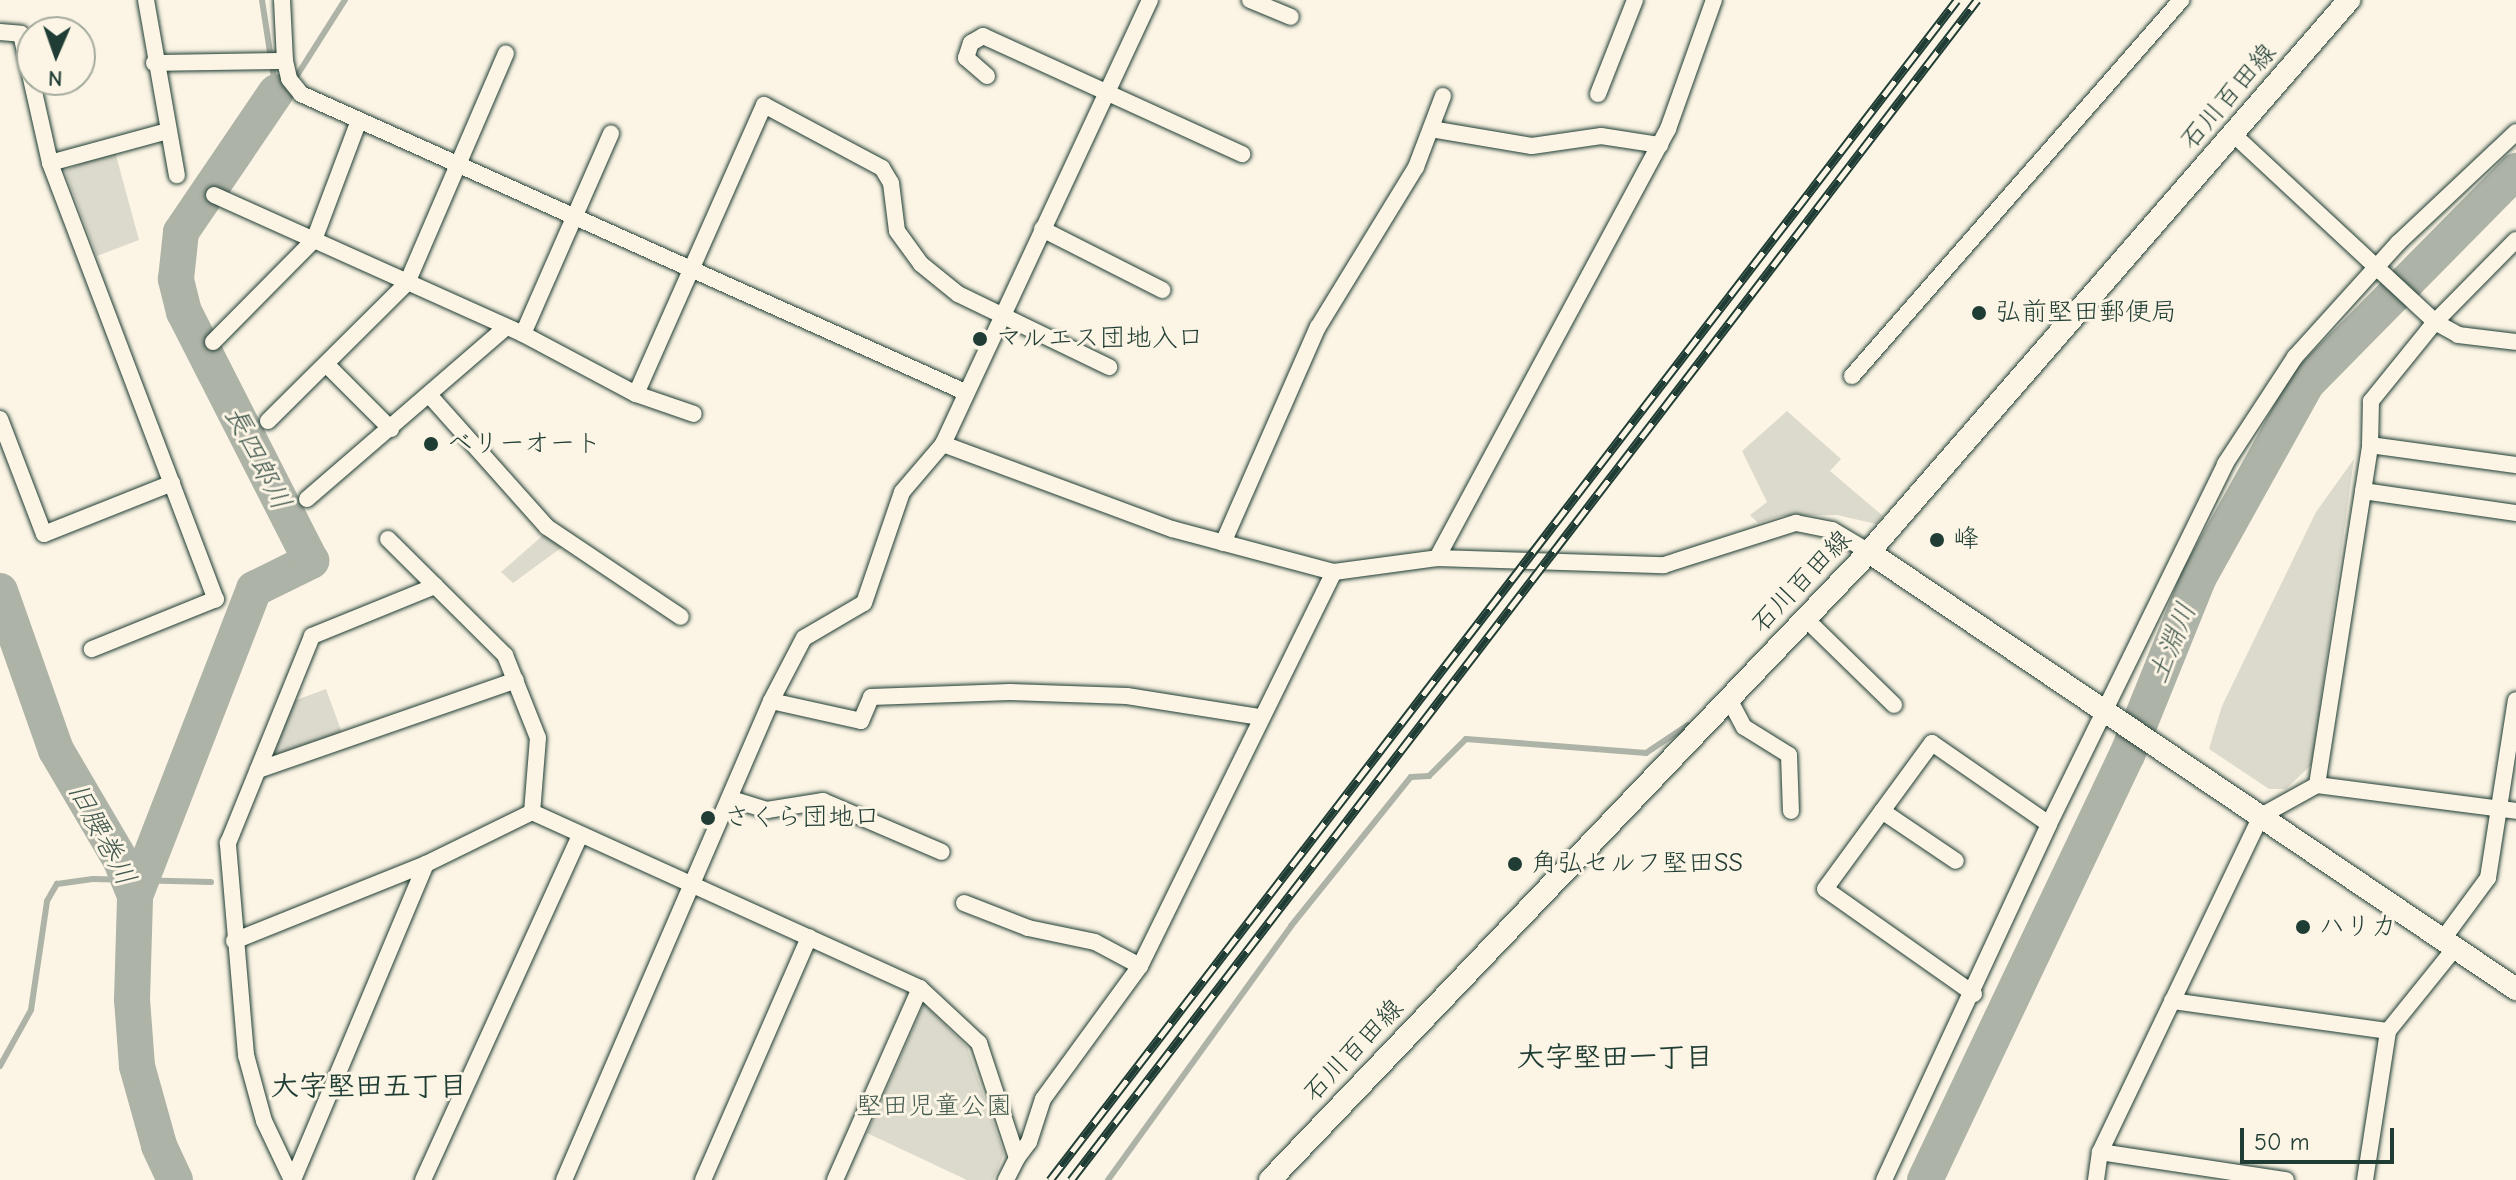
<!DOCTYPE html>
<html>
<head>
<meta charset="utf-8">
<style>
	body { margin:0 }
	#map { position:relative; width:2516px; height:1180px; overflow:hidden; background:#fcf5e5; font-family:"Comic Neue","Klee One",sans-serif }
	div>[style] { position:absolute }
	.green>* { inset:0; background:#dcdacc }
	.stream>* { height:6px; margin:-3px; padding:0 3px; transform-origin:3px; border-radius:3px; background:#aeb3a7 }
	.river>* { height:36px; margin:-18px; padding:0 18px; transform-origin:18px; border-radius:18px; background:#aeb3a7 }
	.roads { filter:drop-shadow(0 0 2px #1f3d34) drop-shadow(0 0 2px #1f3d34) }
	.street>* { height:16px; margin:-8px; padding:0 8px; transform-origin:8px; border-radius:8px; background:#fcf5e5 }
	.secondary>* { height:22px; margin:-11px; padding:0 11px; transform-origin:11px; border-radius:11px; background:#fcf5e5 }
	.rail>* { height:9px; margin-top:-4.5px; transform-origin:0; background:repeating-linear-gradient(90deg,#fcf5e5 0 18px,#1f3d34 0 36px); box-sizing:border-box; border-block:2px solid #1f3d34 }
	.dots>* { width:22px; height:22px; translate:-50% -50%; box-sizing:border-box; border:4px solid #fcf5e5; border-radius:50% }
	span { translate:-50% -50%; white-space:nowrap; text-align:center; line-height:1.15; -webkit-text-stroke:6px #fcf5e5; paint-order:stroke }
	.street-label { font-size:26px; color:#1f3d34 }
	.poi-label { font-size:26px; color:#1f3d34 }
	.left { translate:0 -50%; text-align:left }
	.park-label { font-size:26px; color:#455c52 }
	.water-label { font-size:28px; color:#435a51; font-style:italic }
	.neighbourhood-label { font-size:28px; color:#1f3d34; font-weight:700 }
	.north { position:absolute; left:16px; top:16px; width:80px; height:80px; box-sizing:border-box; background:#fcf5e5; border:2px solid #a4ab9e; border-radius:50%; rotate:182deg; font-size:22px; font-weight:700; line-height:32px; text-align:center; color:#1f3d34 }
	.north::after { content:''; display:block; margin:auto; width:28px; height:36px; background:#1f3d34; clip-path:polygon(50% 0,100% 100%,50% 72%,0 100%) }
	.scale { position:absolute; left:2240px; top:1128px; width:154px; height:36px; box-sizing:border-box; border:4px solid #1f3d34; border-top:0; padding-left:10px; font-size:24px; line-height:28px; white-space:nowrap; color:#1f3d34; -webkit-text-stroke:6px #fcf5e5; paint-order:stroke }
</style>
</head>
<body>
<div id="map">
	<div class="green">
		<i style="clip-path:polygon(114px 148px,139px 240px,97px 256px,65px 171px)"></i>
		<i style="clip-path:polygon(1787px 411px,1841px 459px,1830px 471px,1883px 516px,1876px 524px,1837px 515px,1780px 516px,1758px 523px,1750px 515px,1767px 502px,1742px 451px)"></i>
		<i style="clip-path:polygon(2354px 459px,2312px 764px,2286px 789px,2269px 789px,2209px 749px,2222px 706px,2316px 512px)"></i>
		<i style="clip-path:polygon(549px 530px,565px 545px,513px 583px,501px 572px)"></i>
		<i style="clip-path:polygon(326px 689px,342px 733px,270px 759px,291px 702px)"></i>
		<i style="clip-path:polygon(924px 1004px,967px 1047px,1004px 1154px,993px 1180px,967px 1180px,867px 1133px)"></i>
	</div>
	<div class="stream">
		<i style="left:262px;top:0;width:93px;rotate:81.3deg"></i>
		<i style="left:276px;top:92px;width:9px;rotate:27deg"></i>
		<i style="left:284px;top:96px;width:114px;rotate:-57.6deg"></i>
		<i style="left:0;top:1066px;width:64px;rotate:-61deg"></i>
		<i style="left:31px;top:1010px;width:110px;rotate:-81.6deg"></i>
		<i style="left:47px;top:901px;width:20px;rotate:-60deg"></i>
		<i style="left:57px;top:884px;width:36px;rotate:-8deg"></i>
		<i style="left:93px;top:879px;width:118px;rotate:1.5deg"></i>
		<i style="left:1108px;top:1180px;width:313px;rotate:-54.2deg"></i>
		<i style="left:1291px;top:926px;width:191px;rotate:-51.2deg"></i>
		<i style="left:1411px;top:777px;width:18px;rotate:-3deg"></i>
		<i style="left:1429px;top:776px;width:52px;rotate:-45deg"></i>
		<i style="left:1466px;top:739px;width:181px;rotate:4.4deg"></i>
		<i style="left:1646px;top:753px;width:50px;rotate:-33.7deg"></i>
	</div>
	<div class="river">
		<i style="left:0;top:591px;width:169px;rotate:70.6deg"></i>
		<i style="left:56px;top:750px;width:129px;rotate:59.6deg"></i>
		<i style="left:121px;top:861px;width:38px;rotate:68deg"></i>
		<i style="left:175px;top:1180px;width:38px;rotate:-115deg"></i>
		<i style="left:159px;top:1145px;width:82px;rotate:-105.6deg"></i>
		<i style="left:137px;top:1066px;width:66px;rotate:-94.3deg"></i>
		<i style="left:132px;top:1000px;width:104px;rotate:-88.3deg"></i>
		<i style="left:135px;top:896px;width:329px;rotate:-68.8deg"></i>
		<i style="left:254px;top:589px;width:64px;rotate:-26.2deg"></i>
		<i style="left:311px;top:561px;width:280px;rotate:-117deg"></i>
		<i style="left:184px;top:312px;width:34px;rotate:-104deg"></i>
		<i style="left:176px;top:279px;width:47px;rotate:-83.9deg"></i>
		<i style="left:181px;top:232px;width:169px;rotate:-55.8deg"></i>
		<i style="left:1925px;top:1180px;width:471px;rotate:-64.6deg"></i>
		<i style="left:2127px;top:755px;width:192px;rotate:-68deg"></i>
		<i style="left:2199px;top:577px;width:222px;rotate:-60.9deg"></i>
		<i style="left:2307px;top:383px;width:298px;rotate:-45.4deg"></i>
	</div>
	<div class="roads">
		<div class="street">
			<i style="left:146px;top:0;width:178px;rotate:80deg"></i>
			<i style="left:282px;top:0;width:61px;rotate:87.2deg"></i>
			<i style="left:285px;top:61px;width:18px;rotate:77deg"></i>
			<i style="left:289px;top:79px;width:19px;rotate:51deg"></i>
			<i style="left:301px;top:94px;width:728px;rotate:24.17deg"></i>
			<i style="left:1250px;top:0;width:44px;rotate:22.5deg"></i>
			<i style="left:0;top:32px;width:21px;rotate:5deg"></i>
			<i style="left:21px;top:34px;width:132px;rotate:77.3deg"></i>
			<i style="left:50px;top:163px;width:467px;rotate:69.2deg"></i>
			<i style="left:216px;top:599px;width:134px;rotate:158deg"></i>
			<i style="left:154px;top:63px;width:131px;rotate:-0.9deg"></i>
			<i style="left:987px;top:76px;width:28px;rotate:-139deg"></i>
			<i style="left:966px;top:58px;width:16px;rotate:-72deg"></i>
			<i style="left:971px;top:43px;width:14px;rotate:-30deg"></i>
			<i style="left:983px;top:36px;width:285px;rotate:24.5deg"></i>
			<i style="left:1598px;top:94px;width:101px;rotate:-68.5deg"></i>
			<i style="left:1431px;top:129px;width:102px;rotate:9.6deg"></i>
			<i style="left:1532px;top:146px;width:70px;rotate:-8.2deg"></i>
			<i style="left:1601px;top:136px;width:60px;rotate:8.7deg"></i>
			<i style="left:2233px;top:134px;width:276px;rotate:42.9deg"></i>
			<i style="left:2435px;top:322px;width:26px;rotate:29deg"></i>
			<i style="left:2458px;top:335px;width:58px;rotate:6.9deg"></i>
			<i style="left:50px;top:163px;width:122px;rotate:-15.2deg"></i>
			<i style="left:214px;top:195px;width:339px;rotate:24.2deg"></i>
			<i style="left:523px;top:334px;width:128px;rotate:28deg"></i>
			<i style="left:636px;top:394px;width:61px;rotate:19deg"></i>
			<i style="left:1042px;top:229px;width:135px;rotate:26.9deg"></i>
			<i style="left:523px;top:334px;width:219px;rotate:-66.3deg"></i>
			<i style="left:213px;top:342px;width:144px;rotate:-45.3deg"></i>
			<i style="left:314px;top:240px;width:128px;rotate:-69.4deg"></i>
			<i style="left:326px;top:364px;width:92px;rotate:45deg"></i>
			<i style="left:1852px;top:376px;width:500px;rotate:-48.8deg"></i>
			<i style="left:636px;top:394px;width:316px;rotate:-66.1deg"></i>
			<i style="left:764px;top:105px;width:134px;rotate:28.1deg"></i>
			<i style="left:882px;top:168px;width:17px;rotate:59deg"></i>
			<i style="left:891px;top:183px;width:48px;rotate:82.9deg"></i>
			<i style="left:897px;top:231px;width:41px;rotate:54deg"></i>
			<i style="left:921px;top:264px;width:48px;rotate:39deg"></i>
			<i style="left:958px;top:294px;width:168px;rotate:25.8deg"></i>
			<i style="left:431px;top:397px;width:174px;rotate:48.3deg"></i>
			<i style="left:547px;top:527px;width:161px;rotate:33.9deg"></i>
			<i style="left:0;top:419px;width:123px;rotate:69.1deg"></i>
			<i style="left:44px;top:534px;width:138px;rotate:-21.7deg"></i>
			<i style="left:268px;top:421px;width:196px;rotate:-44.8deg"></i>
			<i style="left:407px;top:283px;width:250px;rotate:-66.7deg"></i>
			<i style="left:943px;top:444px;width:244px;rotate:20.4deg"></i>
			<i style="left:1172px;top:529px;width:168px;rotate:14.9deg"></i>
			<i style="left:1334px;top:572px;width:104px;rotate:-7.7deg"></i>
			<i style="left:1437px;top:558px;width:227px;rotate:1.8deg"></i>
			<i style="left:1664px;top:565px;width:139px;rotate:-17.7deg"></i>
			<i style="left:1796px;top:523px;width:37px;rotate:11deg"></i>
			<i style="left:1832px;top:530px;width:43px;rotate:30.7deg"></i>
			<i style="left:2370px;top:445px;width:147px;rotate:7.8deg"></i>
			<i style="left:2363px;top:491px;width:155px;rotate:8.2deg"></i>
			<i style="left:307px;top:499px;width:263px;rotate:-40.8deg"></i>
			<i style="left:388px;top:539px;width:165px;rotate:44.8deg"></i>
			<i style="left:505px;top:655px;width:89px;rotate:68.3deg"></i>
			<i style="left:538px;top:738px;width:74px;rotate:94.6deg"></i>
			<i style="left:1223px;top:543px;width:236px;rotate:-66.3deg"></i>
			<i style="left:1318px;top:327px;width:188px;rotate:-58.5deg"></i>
			<i style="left:1416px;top:167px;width:76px;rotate:-69.2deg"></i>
			<i style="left:1437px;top:558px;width:487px;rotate:-61.7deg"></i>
			<i style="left:1668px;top:129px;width:137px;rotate:-70.4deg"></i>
			<i style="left:1806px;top:619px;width:123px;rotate:44.3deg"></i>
			<i style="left:1729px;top:699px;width:32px;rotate:62deg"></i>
			<i style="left:1744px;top:727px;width:53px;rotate:31.9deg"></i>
			<i style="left:1789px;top:755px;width:56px;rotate:88deg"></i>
			<i style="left:771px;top:701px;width:92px;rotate:12.5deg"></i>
			<i style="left:861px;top:721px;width:26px;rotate:-67deg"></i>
			<i style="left:871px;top:697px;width:139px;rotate:-2.1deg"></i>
			<i style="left:1010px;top:692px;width:117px;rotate:2deg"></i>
			<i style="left:1127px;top:696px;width:135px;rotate:9deg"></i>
			<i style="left:258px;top:770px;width:273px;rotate:-19.2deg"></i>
			<i style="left:2317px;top:785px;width:344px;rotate:-81.1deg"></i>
			<i style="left:2370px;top:445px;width:44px;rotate:-88.7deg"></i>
			<i style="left:2371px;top:401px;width:102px;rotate:-51deg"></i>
			<i style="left:2435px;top:322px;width:115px;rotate:-45.4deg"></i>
			<i style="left:731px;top:799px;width:38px;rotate:17deg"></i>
			<i style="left:767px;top:810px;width:57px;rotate:-9.1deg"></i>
			<i style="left:823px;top:801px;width:129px;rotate:23.2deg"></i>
			<i style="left:1882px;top:811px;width:89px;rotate:34deg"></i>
			<i style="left:532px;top:812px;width:426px;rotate:24.4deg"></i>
			<i style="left:920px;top:988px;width:81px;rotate:43deg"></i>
			<i style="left:979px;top:1043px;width:121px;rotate:71.7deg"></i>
			<i style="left:1017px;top:1158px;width:25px;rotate:117deg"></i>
			<i style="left:964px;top:903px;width:69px;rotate:21.3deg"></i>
			<i style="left:1028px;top:928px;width:68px;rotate:11.8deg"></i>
			<i style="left:1095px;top:942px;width:51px;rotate:28.1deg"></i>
			<i style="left:2443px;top:939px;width:76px;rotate:-53.6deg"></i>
			<i style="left:2488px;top:878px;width:180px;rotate:-81.1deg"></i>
			<i style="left:234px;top:941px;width:207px;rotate:-21.9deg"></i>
			<i style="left:426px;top:864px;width:118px;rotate:-26.1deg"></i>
			<i style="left:1974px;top:994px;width:182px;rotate:-144.8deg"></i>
			<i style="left:1825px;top:889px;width:181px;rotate:-53.8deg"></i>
			<i style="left:1932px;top:743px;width:142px;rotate:34.7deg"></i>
			<i style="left:2172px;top:1001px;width:218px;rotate:7.9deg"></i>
			<i style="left:2100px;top:1152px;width:188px;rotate:8.6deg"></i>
			<i style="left:1017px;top:1158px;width:20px;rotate:-53deg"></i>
			<i style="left:1029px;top:1142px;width:45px;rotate:-72deg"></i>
			<i style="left:1043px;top:1099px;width:165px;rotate:-53.9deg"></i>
			<i style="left:1140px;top:966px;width:439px;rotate:-63.8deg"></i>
			<i style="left:292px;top:1180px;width:65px;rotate:-115.4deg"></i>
			<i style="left:264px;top:1121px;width:68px;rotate:-105.3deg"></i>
			<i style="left:246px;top:1055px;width:213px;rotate:-94.9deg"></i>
			<i style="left:228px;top:843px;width:223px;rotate:-67.9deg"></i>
			<i style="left:312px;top:636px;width:133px;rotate:-22.1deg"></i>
			<i style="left:293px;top:1180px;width:343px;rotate:-67.2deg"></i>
			<i style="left:423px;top:1180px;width:379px;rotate:-65.5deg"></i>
			<i style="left:564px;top:1180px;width:522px;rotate:-66.63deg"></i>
			<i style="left:771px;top:701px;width:71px;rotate:-62.4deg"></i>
			<i style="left:804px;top:638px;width:69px;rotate:-30.3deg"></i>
			<i style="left:864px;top:603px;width:117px;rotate:-71.1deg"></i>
			<i style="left:902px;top:492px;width:63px;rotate:-49.5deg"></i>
			<i style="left:943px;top:444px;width:490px;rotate:-65deg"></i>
			<i style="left:703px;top:1180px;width:265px;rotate:-66.4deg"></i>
			<i style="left:835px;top:1180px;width:210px;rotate:-66.1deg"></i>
			<i style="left:1884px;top:1180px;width:392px;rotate:-65.1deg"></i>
			<i style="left:2049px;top:824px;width:401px;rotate:-63.9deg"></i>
			<i style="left:2225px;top:464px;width:128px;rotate:-56.8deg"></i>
			<i style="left:2295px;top:357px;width:154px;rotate:-47.9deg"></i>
			<i style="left:2398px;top:243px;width:162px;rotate:-43.2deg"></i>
			<i style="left:2096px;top:1180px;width:28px;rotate:-82deg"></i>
			<i style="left:2100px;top:1152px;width:373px;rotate:-64.4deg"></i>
			<i style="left:2261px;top:816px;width:64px;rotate:-29deg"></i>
			<i style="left:2317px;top:785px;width:201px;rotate:7.4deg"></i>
			<i style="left:2365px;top:1180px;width:151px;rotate:-81.2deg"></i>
			<i style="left:2388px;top:1031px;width:107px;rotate:-51.1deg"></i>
		</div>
		<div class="secondary">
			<i style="left:1869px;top:552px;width:781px;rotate:34.04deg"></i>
			<i style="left:1270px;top:1180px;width:868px;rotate:-46.35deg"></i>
			<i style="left:1869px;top:552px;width:732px;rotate:-48.99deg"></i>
		</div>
	</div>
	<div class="rail">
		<i style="left:1050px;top:1180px;width:1488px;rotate:-52.45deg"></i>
		<i style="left:1071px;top:1180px;width:1488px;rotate:-52.48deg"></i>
	</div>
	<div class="dots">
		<i style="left:1979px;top:313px;background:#1f3d34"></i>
		<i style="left:980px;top:339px;background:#1f3d34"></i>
		<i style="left:431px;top:444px;background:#1f3d34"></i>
		<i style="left:1937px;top:540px;background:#1f3d34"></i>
		<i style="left:708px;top:818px;background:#1f3d34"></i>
		<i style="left:1515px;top:864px;background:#1f3d34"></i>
		<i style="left:2303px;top:927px;background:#1f3d34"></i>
	</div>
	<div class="street-label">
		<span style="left:2229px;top:97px;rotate:-49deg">石川百田線</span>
		<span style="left:1802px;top:582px;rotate:-46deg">石川百田線</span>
		<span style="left:1354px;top:1051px;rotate:-46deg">石川百田線</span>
	</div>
	<div class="poi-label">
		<span class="left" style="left:1995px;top:313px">弘前堅田郵便局</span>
		<span class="left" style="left:996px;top:339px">マルエス団地入口</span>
		<span class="left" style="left:447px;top:444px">ベリーオート</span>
		<span class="left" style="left:1953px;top:540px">峰</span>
		<span class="left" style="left:724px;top:818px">さくら団地口</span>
		<span class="left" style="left:1531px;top:864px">角弘セルフ堅田SS</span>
		<span class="left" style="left:2319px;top:927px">ハリカ</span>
	</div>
	<div class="park-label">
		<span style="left:934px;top:1107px">堅田児童公園</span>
	</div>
	<div class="water-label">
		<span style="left:258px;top:458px;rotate:63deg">長四郎川</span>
		<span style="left:2172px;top:643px;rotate:-68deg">土淵川</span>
		<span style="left:102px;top:834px;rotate:62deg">旧腰巻川</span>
	</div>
	<div class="neighbourhood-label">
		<span style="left:1615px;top:1057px">大字堅田一丁目</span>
		<span style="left:369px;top:1086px">大字堅田五丁目</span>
	</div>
	<div class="north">N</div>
	<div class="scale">50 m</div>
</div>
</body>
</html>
